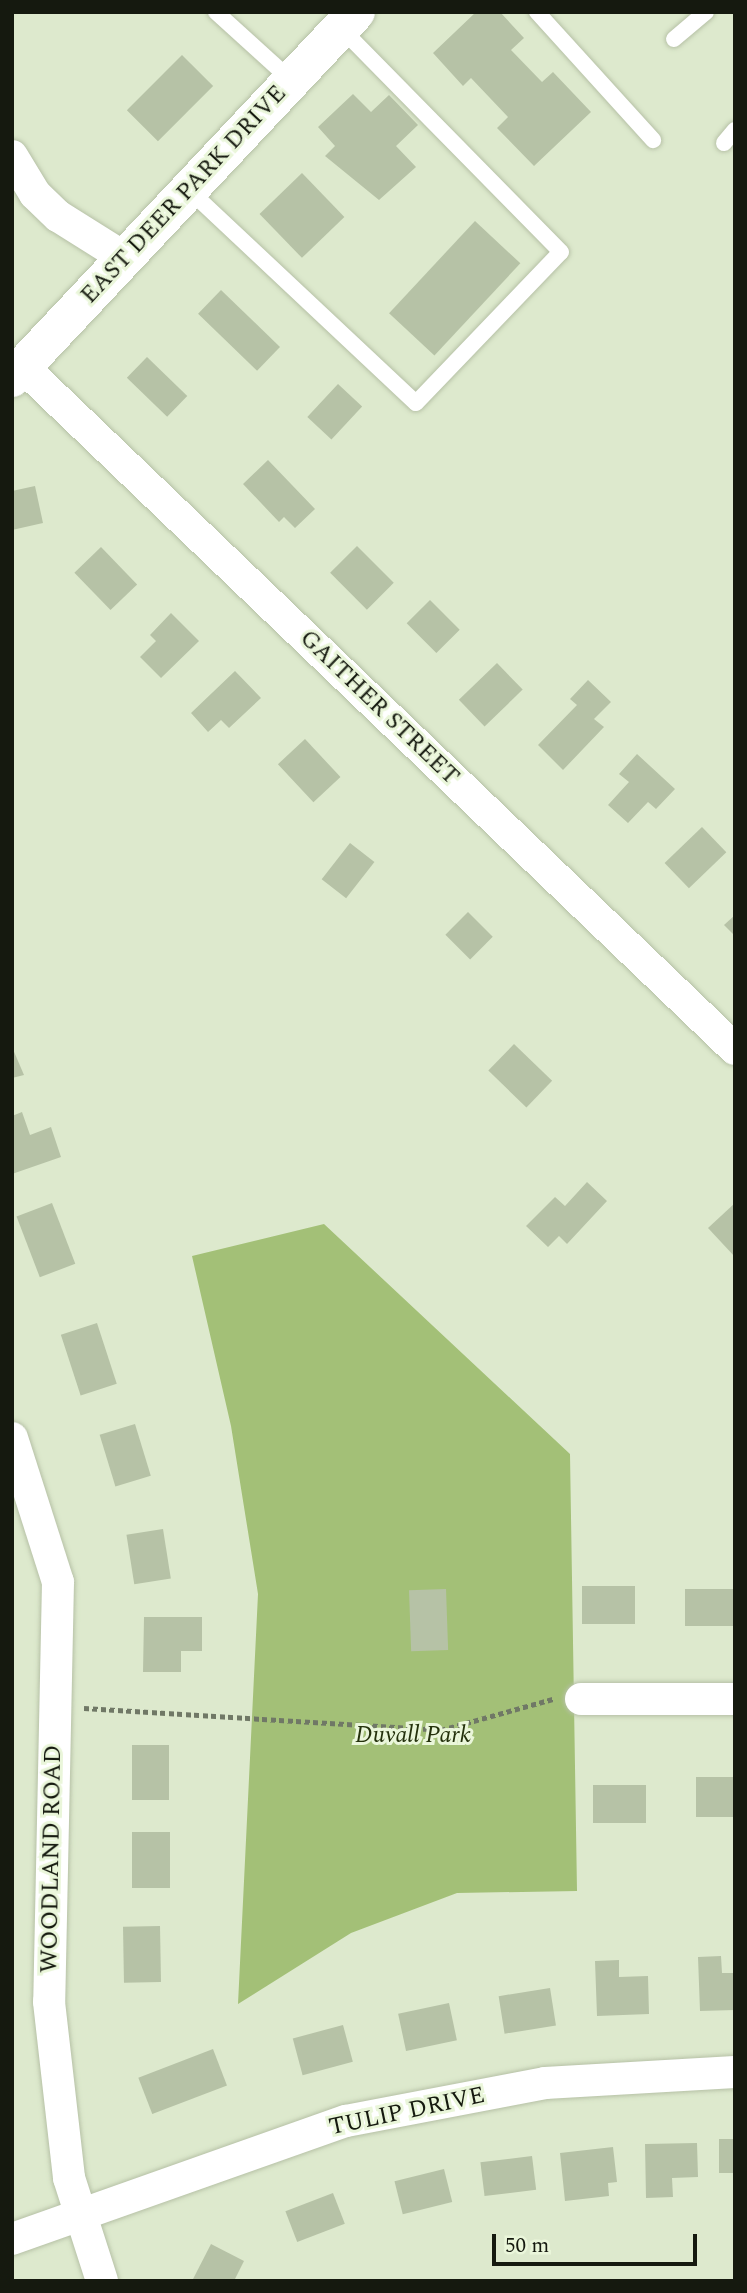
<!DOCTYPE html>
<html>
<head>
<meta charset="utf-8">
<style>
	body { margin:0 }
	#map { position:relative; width:747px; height:2293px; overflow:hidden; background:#dde9cd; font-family:Spectral,serif }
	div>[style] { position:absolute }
	.green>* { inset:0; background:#a3c077 }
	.building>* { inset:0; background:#b6c2a6; transform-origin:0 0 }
	.path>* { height:4.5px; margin-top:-2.25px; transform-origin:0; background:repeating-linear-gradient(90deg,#707866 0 5px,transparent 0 8.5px) }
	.roads { filter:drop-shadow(0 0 2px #b6c1a6) drop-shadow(0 0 2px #b6c1a6) }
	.lane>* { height:16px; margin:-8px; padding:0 8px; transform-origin:8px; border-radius:8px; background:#fff }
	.street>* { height:32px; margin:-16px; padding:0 16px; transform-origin:16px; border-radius:16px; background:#fff }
	.secondary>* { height:38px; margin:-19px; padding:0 19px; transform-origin:19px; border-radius:19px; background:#fff }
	span { translate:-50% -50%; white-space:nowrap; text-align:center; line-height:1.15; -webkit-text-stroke:6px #eaf6da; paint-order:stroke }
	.street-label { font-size:24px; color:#15190f }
	.park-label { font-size:24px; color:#24310c; font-style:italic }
	.frame { position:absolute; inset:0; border:14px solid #15190f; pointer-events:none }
	.scale { position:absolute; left:492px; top:2234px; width:205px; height:32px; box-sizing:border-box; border:4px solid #15190f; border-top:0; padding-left:9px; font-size:21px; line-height:24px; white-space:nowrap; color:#15190f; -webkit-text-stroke:5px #eaf6da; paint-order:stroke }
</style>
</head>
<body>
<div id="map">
	<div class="green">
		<i style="clip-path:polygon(324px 1224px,570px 1454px,577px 1891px,457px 1893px,351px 1933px,238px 2004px,258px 1594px,231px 1426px,192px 1256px)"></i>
	</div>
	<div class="building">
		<i style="clip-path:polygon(476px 12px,500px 12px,524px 38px,511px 50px,542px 82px,553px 72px,591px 112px,534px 166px,497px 128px,508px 117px,471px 78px,463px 86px,433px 53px)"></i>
		<i style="left:182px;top:55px;width:44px;height:78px;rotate:45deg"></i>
		<i style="clip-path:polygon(353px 94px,371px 112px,389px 95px,418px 125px,396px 146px,416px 167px,379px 200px,325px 156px,335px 146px,318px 127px)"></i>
		<i style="left:302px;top:173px;width:61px;height:59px;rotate:46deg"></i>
		<i style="left:475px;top:221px;width:62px;height:126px;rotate:43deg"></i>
		<i style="left:221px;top:290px;width:82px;height:33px;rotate:44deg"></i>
		<i style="left:147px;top:357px;width:56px;height:29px;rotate:44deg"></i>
		<i style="left:338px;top:384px;width:33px;height:45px;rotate:43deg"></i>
		<i style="clip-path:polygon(268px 460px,315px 509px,295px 528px,284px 517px,279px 522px,243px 484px)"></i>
		<i style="clip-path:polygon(35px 486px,43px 523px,12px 530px,12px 491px)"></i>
		<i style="left:357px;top:546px;width:52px;height:38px;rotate:45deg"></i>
		<i style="left:101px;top:547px;width:52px;height:37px;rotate:46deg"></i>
		<i style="left:430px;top:600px;width:42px;height:33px;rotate:45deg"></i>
		<i style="clip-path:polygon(171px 613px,199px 641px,161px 678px,140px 657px,156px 641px,150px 635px)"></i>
		<i style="left:497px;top:663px;width:37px;height:53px;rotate:46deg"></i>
		<i style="clip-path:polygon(235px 671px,261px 698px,229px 728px,221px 720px,208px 732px,191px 713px)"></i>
		<i style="clip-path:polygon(588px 680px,611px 702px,594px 719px,604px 727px,563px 770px,538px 745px,577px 705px,570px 699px)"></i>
		<i style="left:305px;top:739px;width:52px;height:37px;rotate:47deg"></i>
		<i style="clip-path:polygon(637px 754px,675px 789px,656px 809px,648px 802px,628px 823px,608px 805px,629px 782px,619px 774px)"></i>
		<i style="left:702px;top:827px;width:35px;height:52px;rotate:46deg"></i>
		<i style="left:350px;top:843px;width:31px;height:46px;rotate:38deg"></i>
		<i style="left:468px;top:912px;width:35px;height:32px;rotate:45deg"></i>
		<i style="clip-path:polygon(735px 915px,735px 936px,724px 925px)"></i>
		<i style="left:514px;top:1044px;width:53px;height:37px;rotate:44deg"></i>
		<i style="clip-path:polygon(12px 1047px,24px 1075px,12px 1078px)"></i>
		<i style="clip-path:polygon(22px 1112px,30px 1135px,51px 1127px,61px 1157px,12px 1174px,12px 1116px)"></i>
		<i style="clip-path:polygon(587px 1182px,607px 1201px,567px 1244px,559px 1236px,548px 1247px,526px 1226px,555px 1197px,565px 1206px)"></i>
		<i style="left:52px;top:1203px;width:65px;height:38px;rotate:69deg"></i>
		<i style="clip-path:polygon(735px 1203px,735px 1257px,708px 1228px)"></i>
		<i style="left:97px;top:1323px;width:64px;height:38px;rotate:72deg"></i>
		<i style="left:135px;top:1424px;width:54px;height:37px;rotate:73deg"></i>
		<i style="left:163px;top:1529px;width:50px;height:37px;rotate:81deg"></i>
		<i style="left:635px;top:1586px;width:38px;height:53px;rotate:90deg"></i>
		<i style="left:446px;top:1589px;width:61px;height:37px;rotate:88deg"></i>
		<i style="left:685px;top:1589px;width:50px;height:37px"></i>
		<i style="clip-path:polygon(144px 1617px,202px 1617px,202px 1651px,181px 1651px,181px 1672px,143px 1672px)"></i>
		<i style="left:132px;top:1745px;width:37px;height:55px"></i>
		<i style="left:696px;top:1777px;width:39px;height:40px"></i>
		<i style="left:646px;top:1785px;width:38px;height:53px;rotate:90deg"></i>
		<i style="left:132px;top:1832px;width:38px;height:56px"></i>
		<i style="left:160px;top:1926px;width:56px;height:37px;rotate:89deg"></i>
		<i style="clip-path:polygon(721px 1956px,722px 1973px,735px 1973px,735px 2010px,700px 2011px,698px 1957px)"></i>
		<i style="clip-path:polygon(619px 1960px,619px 1977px,648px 1976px,649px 2014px,597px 2016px,595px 1961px)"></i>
		<i style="left:550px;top:1988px;width:38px;height:52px;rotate:81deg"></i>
		<i style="left:449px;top:2003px;width:38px;height:52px;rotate:78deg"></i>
		<i style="left:343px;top:2025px;width:38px;height:52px;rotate:75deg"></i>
		<i style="left:213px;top:2049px;width:39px;height:80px;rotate:69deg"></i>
		<i style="left:719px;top:2139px;width:16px;height:34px"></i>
		<i style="clip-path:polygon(697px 2143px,698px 2177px,672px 2178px,673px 2197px,646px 2198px,645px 2144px)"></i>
		<i style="clip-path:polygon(613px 2147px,617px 2182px,608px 2183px,609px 2196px,565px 2201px,560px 2153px)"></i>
		<i style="left:532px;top:2156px;width:34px;height:52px;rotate:83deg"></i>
		<i style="left:444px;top:2169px;width:34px;height:51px;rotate:76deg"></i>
		<i style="left:333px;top:2193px;width:33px;height:51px;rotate:69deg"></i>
		<i style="clip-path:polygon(211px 2244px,244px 2261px,234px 2281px,192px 2281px)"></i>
	</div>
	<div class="path">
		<i style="left:84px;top:1708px;width:358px;rotate:3.5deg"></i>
		<i style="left:441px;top:1730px;width:116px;rotate:-15.5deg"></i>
	</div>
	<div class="roads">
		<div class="lane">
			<i style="left:216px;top:12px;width:103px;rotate:42.2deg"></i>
			<i style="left:537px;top:12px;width:173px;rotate:47.8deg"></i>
			<i style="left:674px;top:39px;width:42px;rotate:-40.2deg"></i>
			<i style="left:724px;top:143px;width:17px;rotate:-50deg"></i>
			<i style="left:189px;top:190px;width:311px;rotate:43.2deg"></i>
			<i style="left:416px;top:403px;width:209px;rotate:-46.2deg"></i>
			<i style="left:561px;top:252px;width:314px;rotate:-134.5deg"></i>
		</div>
		<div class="street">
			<i style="left:12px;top:156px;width:44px;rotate:58.8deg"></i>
			<i style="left:35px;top:194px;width:32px;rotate:44deg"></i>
			<i style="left:58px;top:216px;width:79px;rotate:32.1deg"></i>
			<i style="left:23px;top:367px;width:986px;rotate:43.77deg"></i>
			<i style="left:12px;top:1438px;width:151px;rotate:72.3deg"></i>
			<i style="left:58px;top:1582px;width:420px;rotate:91.2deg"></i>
			<i style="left:49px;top:2002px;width:177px;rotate:83.5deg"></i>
			<i style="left:69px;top:2178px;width:108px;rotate:72.2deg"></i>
			<i style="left:581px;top:1699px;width:154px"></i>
			<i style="left:12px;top:2239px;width:354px;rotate:-19.5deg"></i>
			<i style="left:346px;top:2121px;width:203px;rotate:-10.8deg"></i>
			<i style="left:545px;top:2083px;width:190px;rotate:-3.3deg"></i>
		</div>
		<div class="secondary">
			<i style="left:12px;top:378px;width:502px;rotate:-46.77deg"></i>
		</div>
	</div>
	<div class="street-label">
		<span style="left:184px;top:195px;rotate:-47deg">EAST DEER PARK DRIVE</span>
		<span style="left:379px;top:708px;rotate:44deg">GAITHER STREET</span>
		<span style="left:52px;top:1859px;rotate:-89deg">WOODLAND ROAD</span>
		<span style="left:407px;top:2112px;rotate:-12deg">TULIP DRIVE</span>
	</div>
	<div class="park-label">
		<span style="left:413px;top:1736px">Duvall Park</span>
	</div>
	<div class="frame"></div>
	<div class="scale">50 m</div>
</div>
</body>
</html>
